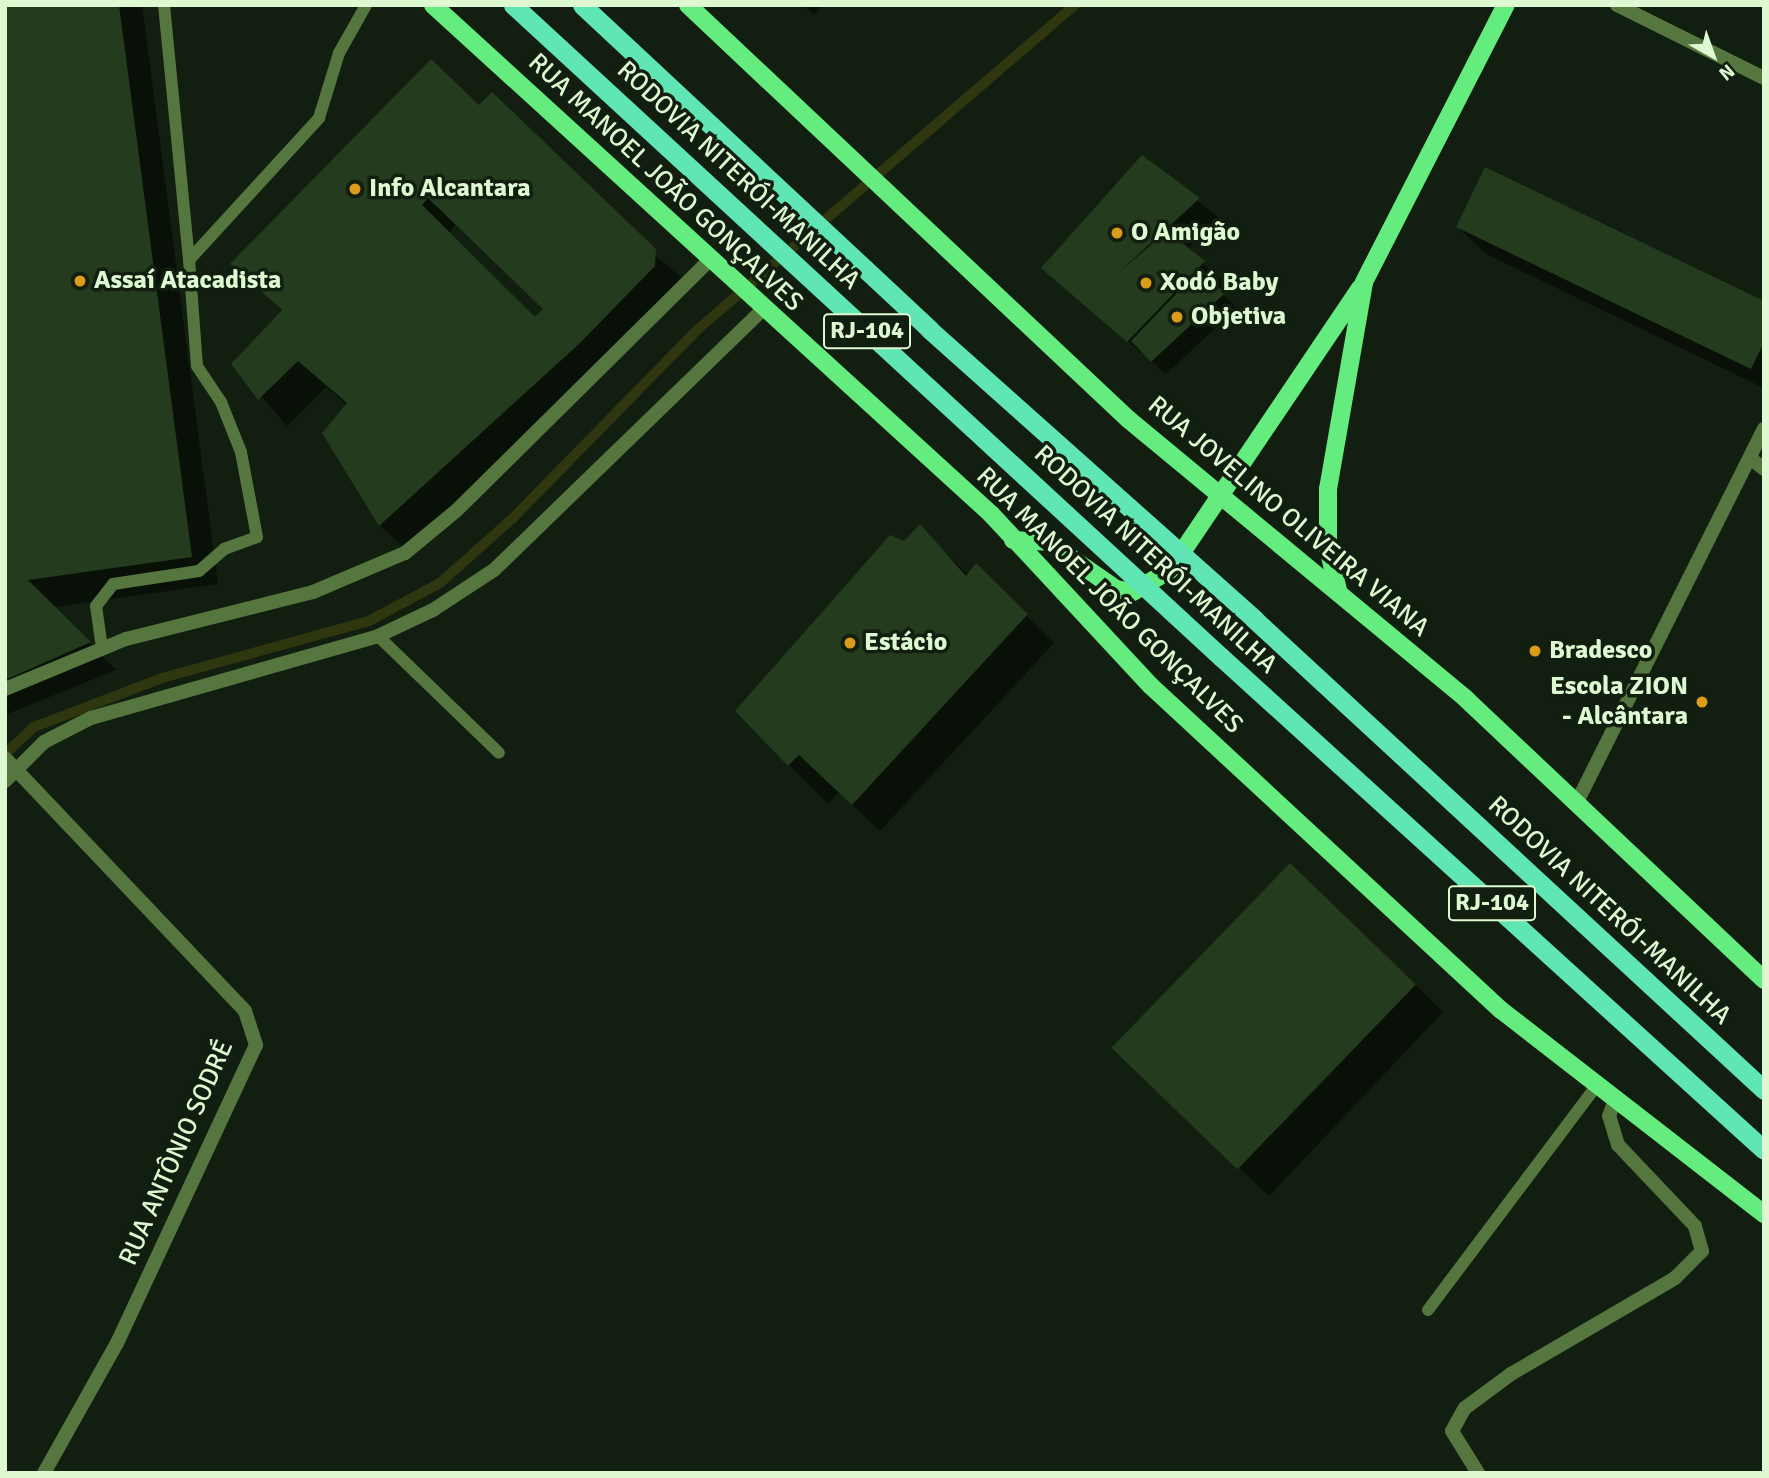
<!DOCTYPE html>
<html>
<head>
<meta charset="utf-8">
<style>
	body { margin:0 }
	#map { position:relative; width:1769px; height:1478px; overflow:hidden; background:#121e0f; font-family:Signika,sans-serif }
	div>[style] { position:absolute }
	.shadow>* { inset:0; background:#0007 }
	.stream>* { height:10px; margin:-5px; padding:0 5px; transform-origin:5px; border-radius:5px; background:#2e370f }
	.building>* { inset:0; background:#243c1d; transform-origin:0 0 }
	.service>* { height:12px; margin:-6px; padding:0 6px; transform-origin:6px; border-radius:6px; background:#55773f }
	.minor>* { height:14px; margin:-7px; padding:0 7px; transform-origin:7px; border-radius:7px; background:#55773f }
	.tertiary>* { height:14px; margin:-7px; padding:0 7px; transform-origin:7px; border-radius:7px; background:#55773f }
	.primary>* { height:18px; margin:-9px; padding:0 9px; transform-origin:9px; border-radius:9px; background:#65ec7f }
	.trunk>* { height:19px; margin:-9.5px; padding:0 9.5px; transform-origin:9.5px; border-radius:9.5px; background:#60e5b5 }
	.trunk-bridge>* { height:19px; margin:-9.5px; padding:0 9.5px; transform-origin:9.5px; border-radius:9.5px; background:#60e5b5 }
	.dots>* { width:19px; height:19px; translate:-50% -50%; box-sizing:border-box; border:4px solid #121e0f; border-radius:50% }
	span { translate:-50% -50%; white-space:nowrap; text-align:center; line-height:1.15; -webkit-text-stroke:7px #121e0f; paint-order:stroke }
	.shield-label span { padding:2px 5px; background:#121e0f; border:2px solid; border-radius:5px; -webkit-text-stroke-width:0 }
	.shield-label { font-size:24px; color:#def9d1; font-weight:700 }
	.street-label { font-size:26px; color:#def9d1 }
	.poi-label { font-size:26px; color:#def9d1; font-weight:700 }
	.left { translate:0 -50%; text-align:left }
	.right { translate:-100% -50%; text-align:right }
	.frame { position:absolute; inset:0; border:7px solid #def9d1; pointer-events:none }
	.north { position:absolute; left:1678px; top:21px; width:70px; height:70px; -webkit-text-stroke:5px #121e0f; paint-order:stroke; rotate:140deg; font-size:19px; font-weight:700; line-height:28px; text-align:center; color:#def9d1 }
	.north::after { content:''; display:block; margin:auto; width:24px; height:32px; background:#def9d1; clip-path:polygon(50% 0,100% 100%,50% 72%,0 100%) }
</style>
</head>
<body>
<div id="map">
	<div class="shadow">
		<i style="clip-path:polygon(5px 5px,142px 5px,218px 584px,53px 607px,116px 670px,5px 715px)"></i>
		<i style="clip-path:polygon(803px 5px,823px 5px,814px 15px)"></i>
		<i style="clip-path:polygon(evenodd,480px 108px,682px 278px,408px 552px,380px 525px,347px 405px,326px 387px,287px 426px,233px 364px,283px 312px,233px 264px,480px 108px,456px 224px,545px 309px,535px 320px,448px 234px,456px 224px)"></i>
		<i style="clip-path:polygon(1143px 157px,1220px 219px,1187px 249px,1225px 283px,1218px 290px,1237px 308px,1166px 374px,1044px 268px)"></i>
		<i style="clip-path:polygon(1458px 227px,1764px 303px,1764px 388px,1486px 254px)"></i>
		<i style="clip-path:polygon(920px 527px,968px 575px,976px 566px,1054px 643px,880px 831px,839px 792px,828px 804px,789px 765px,905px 543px)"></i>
		<i style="clip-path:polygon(1416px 985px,1443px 1012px,1269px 1196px,1143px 1077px)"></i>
	</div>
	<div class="stream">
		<i style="left:5px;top:754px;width:40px;rotate:-43deg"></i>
		<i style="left:34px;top:727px;width:137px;rotate:-20.9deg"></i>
		<i style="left:162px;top:678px;width:215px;rotate:-15.4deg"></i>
		<i style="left:369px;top:621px;width:81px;rotate:-28.2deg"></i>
		<i style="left:440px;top:583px;width:99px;rotate:-41.7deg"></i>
		<i style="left:514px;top:517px;width:262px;rotate:-45.6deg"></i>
		<i style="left:697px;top:330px;width:499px;rotate:-40.7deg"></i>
	</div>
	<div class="building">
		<i style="clip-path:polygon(5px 5px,119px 5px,192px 557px,28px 580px,91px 642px,5px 680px)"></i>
		<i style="clip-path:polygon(evenodd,431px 59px,479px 105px,492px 92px,656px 249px,655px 266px,579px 344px,379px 526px,322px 433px,347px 403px,298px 361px,258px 400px,231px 364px,282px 310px,230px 264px,431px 59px,428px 198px,543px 309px,535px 317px,422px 205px,428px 198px)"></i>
		<i style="clip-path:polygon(1142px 155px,1200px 198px,1118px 273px,1167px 231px,1205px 261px,1127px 342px,1041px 268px)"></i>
		<i style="clip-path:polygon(1485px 167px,1764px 301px,1764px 342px,1751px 369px,1456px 227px)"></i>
		<i style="clip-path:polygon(1198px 271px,1225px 293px,1151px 362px,1131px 341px)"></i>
		<i style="clip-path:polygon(920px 524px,966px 576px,976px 563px,1028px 614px,852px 805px,799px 755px,788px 766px,735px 711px,890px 535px,904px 541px)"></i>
		<i style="left:1290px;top:863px;width:175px;height:257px;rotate:44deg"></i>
	</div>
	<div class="service">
		<i style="left:164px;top:5px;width:256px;rotate:84.4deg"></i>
		<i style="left:378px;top:636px;width:168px;rotate:44deg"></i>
		<i style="left:102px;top:648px;width:42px;rotate:-98.1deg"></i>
		<i style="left:96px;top:606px;width:28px;rotate:-52deg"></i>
		<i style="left:113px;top:584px;width:87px;rotate:-8.6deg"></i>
		<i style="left:199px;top:571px;width:33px;rotate:-41deg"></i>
		<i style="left:224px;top:549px;width:35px;rotate:-20deg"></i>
		<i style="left:257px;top:537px;width:86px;rotate:-100.7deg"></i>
		<i style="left:241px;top:452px;width:54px;rotate:-111.8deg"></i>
		<i style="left:221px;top:402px;width:43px;rotate:-123.7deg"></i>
		<i style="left:197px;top:366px;width:106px;rotate:-94.3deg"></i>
		<i style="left:189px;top:260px;width:193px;rotate:-47.5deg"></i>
		<i style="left:319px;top:118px;width:68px;rotate:-72.9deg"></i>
		<i style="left:339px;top:53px;width:55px;rotate:-60.6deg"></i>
		<i style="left:1428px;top:1310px;width:281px;rotate:-53.1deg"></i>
	</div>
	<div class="minor">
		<i style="left:1617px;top:5px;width:164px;rotate:26.4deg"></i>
		<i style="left:1750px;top:458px;width:18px;rotate:38deg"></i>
		<i style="left:5px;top:758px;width:349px;rotate:46.5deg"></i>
		<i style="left:245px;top:1011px;width:36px;rotate:72deg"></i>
		<i style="left:256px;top:1045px;width:329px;rotate:115deg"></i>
		<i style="left:117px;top:1343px;width:149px;rotate:119.3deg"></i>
		<i style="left:1578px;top:800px;width:415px;rotate:-63.4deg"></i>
		<i style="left:1478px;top:1473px;width:49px;rotate:-121.8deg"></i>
		<i style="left:1452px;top:1431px;width:26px;rotate:-61deg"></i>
		<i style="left:1465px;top:1408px;width:57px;rotate:-36.5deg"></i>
		<i style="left:1511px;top:1374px;width:190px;rotate:-30.3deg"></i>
		<i style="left:1675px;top:1278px;width:38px;rotate:-45deg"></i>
		<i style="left:1702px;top:1251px;width:26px;rotate:-106deg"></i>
		<i style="left:1695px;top:1226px;width:112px;rotate:-133.5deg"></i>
		<i style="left:1618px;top:1145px;width:30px;rotate:-107deg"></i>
		<i style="left:1609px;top:1116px;width:17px;rotate:-69deg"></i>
	</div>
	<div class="tertiary">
		<i style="left:5px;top:689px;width:131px;rotate:-22.5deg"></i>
		<i style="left:126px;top:639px;width:193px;rotate:-14.1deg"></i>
		<i style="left:313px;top:592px;width:100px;rotate:-23deg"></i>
		<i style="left:405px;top:553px;width:67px;rotate:-39.6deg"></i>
		<i style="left:457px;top:510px;width:359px;rotate:-44.7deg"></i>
		<i style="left:5px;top:781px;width:55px;rotate:-45deg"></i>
		<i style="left:44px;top:742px;width:53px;rotate:-27.1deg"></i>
		<i style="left:91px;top:718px;width:298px;rotate:-15.9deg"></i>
		<i style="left:378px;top:636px;width:61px;rotate:-25.3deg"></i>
		<i style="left:433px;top:610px;width:73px;rotate:-33.3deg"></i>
		<i style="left:494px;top:570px;width:373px;rotate:-44.1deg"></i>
	</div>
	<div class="primary">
		<i style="left:433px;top:5px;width:755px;rotate:42.37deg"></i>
		<i style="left:991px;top:514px;width:235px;rotate:47.1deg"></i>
		<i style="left:1151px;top:686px;width:477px;rotate:42.8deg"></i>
		<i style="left:1501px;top:1010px;width:333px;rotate:37.8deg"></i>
		<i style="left:688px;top:5px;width:604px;rotate:43.26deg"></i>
		<i style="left:1128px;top:419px;width:439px;rotate:39.6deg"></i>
		<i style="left:1466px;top:699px;width:410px;rotate:43.3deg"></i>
		<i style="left:1013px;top:540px;width:35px;rotate:3deg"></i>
		<i style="left:1048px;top:542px;width:83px;rotate:34.7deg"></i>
		<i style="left:1116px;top:589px;width:17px;rotate:10deg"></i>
		<i style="left:1133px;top:592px;width:43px;rotate:-30.7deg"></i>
		<i style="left:1170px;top:570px;width:340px;rotate:-56deg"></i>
		<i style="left:1338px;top:590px;width:43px;rotate:-103.4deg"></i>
		<i style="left:1328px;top:548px;width:59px;rotate:-90deg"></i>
		<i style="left:1328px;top:489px;width:210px;rotate:-80.1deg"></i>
		<i style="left:1364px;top:282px;width:311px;rotate:-62.9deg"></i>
	</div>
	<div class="trunk">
		<i style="left:1254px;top:619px;width:694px;rotate:42.72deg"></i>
		<i style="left:1221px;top:657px;width:733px;rotate:42.24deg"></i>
	</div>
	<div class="trunk-bridge">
		<i style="left:513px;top:5px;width:962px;rotate:42.64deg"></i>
		<i style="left:582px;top:5px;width:476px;rotate:43deg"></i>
		<i style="left:930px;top:330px;width:434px;rotate:41.7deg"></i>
	</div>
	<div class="dots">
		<i style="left:355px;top:189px;background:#db9b1b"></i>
		<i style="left:1117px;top:233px;background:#db9b1b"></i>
		<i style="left:80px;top:281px;background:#db9b1b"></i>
		<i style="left:1146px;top:283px;background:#db9b1b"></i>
		<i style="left:1177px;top:317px;background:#db9b1b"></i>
		<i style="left:850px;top:643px;background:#db9b1b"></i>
		<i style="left:1535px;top:651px;background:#db9b1b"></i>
		<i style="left:1702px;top:702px;background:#db9b1b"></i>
	</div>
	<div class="shield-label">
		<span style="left:867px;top:331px">RJ-104</span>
		<span style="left:1492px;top:903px">RJ-104</span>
	</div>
	<div class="street-label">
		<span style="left:738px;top:176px;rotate:43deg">RODOVIA NITERÓI-MANILHA</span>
		<span style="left:665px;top:183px;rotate:43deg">RUA MANOEL JOÃO GONÇALVES</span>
		<span style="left:1288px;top:517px;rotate:40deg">RUA JOVELINO OLIVEIRA VIANA</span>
		<span style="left:1155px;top:560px;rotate:43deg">RODOVIA NITERÓI-MANILHA</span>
		<span style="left:1109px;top:601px;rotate:45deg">RUA MANOEL JOÃO GONÇALVES</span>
		<span style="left:1609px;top:911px;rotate:43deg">RODOVIA NITERÓI-MANILHA</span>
		<span style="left:177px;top:1153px;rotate:-66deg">RUA ANTÔNIO SODRÉ</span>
	</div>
	<div class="poi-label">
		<span class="left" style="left:369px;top:189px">Info Alcantara</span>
		<span class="left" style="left:1131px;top:233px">O Amigão</span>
		<span class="left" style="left:94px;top:281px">Assaí Atacadista</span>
		<span class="left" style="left:1160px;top:283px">Xodó Baby</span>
		<span class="left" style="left:1191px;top:317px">Objetiva</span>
		<span class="left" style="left:864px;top:643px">Estácio</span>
		<span class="left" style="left:1549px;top:651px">Bradesco</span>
		<span class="right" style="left:1688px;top:702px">Escola ZION<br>- Alcântara</span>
	</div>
	<div class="frame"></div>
	<div class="north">N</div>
</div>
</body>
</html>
